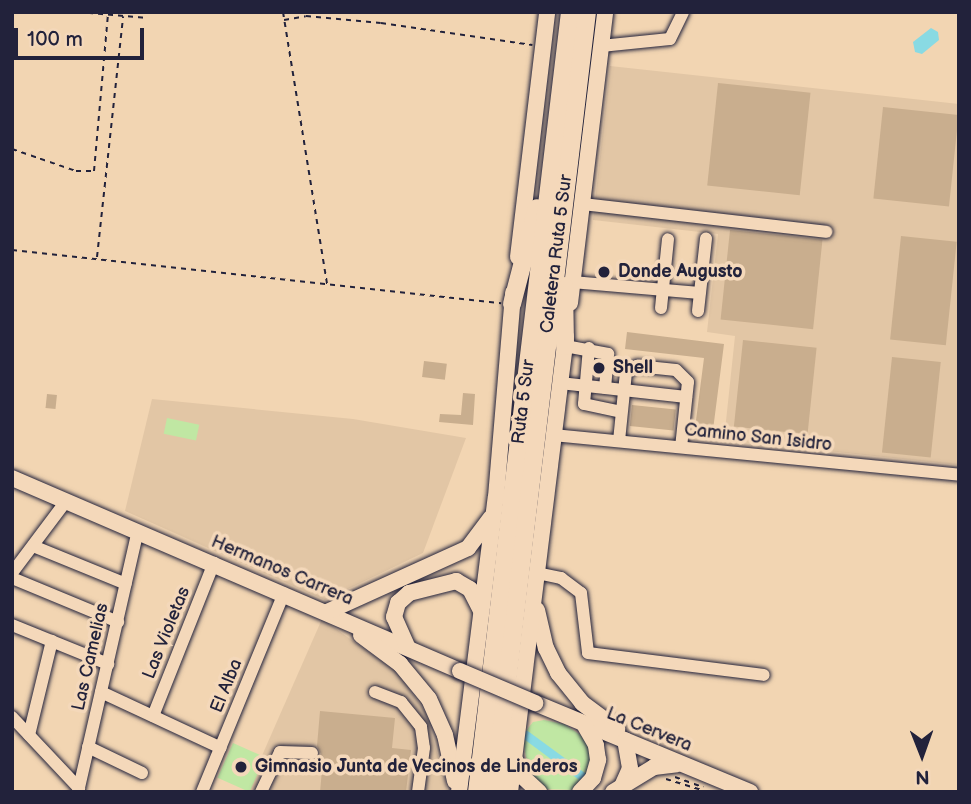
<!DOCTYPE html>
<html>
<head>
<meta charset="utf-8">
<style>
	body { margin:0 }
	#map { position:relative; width:971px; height:804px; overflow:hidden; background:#f2d5b2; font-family:"Balsamiq Sans",sans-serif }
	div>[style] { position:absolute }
	.built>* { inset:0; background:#e2c6a5 }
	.green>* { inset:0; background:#c0e7a3; transform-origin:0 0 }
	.water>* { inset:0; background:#89dae3 }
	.canal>* { height:9px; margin:-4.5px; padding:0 4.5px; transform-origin:4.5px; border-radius:4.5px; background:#89dae3 }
	.building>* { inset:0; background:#c9ae8e; transform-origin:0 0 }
	.path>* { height:2px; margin-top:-1px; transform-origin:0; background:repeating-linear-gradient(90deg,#22223b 0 5px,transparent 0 10px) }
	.roads { filter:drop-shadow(0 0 2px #22223b) drop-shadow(0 0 2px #22223b) }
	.minor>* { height:12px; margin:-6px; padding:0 6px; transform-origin:6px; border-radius:6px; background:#f4d8ba }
	.major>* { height:16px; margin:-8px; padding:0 8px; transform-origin:8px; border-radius:8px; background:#f4d8ba }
	.highway>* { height:18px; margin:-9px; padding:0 9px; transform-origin:9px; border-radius:9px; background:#f4d8ba }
	.bridges { filter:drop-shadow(0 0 2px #22223b) drop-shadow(0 0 2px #22223b) }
	.major-bridge>* { height:16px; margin:-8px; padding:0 8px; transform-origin:8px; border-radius:8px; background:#f4d8ba }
	.dots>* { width:19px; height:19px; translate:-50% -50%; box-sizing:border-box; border:4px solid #f4d8ba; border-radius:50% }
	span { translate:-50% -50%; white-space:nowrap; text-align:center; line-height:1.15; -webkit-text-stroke:7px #f4d8ba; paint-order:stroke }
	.street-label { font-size:18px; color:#22223b }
	.poi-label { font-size:18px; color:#22223b; font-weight:700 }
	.left { translate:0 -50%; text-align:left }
	.frame { position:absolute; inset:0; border:14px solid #22223b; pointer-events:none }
	.north { position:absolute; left:887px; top:720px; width:70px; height:70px; -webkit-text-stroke:5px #f4d8ba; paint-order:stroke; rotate:179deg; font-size:19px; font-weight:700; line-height:28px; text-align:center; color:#22223b }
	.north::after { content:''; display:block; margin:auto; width:24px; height:32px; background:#22223b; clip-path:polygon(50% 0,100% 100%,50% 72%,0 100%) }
	.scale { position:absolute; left:14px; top:28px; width:130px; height:32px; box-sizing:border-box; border:4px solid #22223b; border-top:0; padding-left:9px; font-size:21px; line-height:24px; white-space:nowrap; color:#22223b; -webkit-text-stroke:5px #f4d8ba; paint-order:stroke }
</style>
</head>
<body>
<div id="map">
	<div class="built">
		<i style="clip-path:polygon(610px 66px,959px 104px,959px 465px,724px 440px,735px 336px,707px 332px,718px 234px,593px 220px)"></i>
		<i style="clip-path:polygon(152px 399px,353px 419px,466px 438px,423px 553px,325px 600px,125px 511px)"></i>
		<i style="clip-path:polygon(322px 619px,398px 673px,426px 713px,448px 792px,246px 792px)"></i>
	</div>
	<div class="green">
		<i style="left:167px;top:418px;width:33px;height:16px;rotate:12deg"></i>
		<i style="clip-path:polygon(544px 720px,564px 724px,588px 740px,596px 763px,576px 790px,541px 789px,530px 778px,522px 736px,533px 722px)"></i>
		<i style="left:233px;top:743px;width:35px;height:38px;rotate:24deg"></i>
	</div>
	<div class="water">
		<i style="clip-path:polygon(931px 28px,938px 32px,939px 40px,922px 54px,915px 52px,913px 42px)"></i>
	</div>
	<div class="canal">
		<i style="left:526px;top:735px;width:76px;rotate:36.4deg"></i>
	</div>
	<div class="building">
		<i style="left:718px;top:83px;width:93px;height:103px;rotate:6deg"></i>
		<i style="left:883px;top:107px;width:76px;height:92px;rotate:6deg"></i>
		<i style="left:730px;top:230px;width:93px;height:90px;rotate:6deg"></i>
		<i style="left:901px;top:236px;width:56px;height:104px;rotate:6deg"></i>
		<i style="clip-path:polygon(627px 332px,724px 344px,713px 430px,695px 428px,704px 358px,625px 349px)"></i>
		<i style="left:743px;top:340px;width:74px;height:87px;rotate:6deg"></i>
		<i style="left:892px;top:357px;width:49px;height:96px;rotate:6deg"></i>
		<i style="left:424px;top:361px;width:23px;height:16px;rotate:7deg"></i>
		<i style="clip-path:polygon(463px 393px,475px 394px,473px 425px,439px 422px,440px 414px,461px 415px)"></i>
		<i style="left:47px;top:394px;width:10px;height:14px;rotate:6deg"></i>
		<i style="left:632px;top:405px;width:44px;height:21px;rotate:6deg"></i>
		<i style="clip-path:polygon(320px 711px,395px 718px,392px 748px,411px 750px,406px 792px,320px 792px,322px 770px,314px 769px,321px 754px,317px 746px)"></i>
	</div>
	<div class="path">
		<i style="left:78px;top:12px;width:70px;rotate:4.9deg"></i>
		<i style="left:283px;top:12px;width:277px;rotate:80.8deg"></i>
		<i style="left:284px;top:20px;width:22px;rotate:-10deg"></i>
		<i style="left:306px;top:16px;width:75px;rotate:5.3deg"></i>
		<i style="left:381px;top:23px;width:153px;rotate:8.3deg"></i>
		<i style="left:12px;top:149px;width:68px;rotate:19deg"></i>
		<i style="left:76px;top:171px;width:18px"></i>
		<i style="left:94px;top:171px;width:157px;rotate:-84.9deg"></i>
		<i style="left:12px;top:250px;width:492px;rotate:6.2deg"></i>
		<i style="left:97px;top:257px;width:242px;rotate:-83.8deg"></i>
		<i style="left:675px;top:777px;width:30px;rotate:20deg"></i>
		<i style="left:666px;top:779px;width:44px;rotate:17.2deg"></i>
	</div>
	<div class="roads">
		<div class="minor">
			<i style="left:601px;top:46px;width:69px;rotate:-5.8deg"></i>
			<i style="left:670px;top:39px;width:30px;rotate:-64deg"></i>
			<i style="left:582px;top:204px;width:246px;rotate:6.5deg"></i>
			<i style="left:572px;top:282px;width:128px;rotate:4.9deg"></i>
			<i style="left:661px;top:308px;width:69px;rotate:-84.2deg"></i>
			<i style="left:698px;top:311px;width:73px;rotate:-83.7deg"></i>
			<i style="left:565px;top:346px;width:44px;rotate:10.5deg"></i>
			<i style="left:608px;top:354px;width:34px;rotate:95deg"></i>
			<i style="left:589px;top:348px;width:56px;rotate:95.1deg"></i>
			<i style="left:584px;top:404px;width:38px;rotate:12deg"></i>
			<i style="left:560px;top:383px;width:127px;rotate:6.3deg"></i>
			<i style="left:554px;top:435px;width:407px;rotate:5.6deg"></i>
			<i style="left:619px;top:441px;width:69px;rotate:-84.2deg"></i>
			<i style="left:626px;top:372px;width:13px;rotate:-29deg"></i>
			<i style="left:637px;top:366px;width:39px;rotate:6deg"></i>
			<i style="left:676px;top:370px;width:17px;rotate:45deg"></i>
			<i style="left:688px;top:382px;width:65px;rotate:96.1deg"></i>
			<i style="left:33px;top:546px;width:100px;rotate:22.2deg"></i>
			<i style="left:12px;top:573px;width:90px;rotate:-53.1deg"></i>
			<i style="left:537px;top:573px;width:25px;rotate:12deg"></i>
			<i style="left:561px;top:578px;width:25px;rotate:37deg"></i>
			<i style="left:581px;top:593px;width:60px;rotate:83.3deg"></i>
			<i style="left:588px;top:653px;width:177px;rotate:7.1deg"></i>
			<i style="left:12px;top:578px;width:115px;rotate:22.5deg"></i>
			<i style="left:12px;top:625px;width:104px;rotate:22.1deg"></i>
			<i style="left:101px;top:692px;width:132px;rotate:25deg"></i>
			<i style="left:375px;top:692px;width:28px;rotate:21deg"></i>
			<i style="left:401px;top:702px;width:32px;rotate:51deg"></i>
			<i style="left:421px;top:727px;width:21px;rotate:82deg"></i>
			<i style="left:424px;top:748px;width:44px;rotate:97.8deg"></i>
			<i style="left:153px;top:716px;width:165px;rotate:-68.3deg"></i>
			<i style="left:12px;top:717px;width:98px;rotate:46.7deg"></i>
			<i style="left:29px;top:735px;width:97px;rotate:-76.3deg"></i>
			<i style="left:88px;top:747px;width:60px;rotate:25.7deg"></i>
			<i style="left:78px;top:792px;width:268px;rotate:-77.1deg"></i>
			<i style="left:202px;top:792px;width:215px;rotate:-67.6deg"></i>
			<i style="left:261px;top:792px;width:44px;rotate:-64.6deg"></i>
			<i style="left:280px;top:752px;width:32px;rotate:2deg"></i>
		</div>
		<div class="major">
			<i style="left:518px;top:257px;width:247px;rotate:-83.2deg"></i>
			<i style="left:570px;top:303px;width:293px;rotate:-83.1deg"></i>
			<i style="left:12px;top:478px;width:488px;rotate:23.3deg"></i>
			<i style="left:537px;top:610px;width:39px;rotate:77deg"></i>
			<i style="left:546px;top:648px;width:28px;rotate:64deg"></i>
			<i style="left:558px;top:673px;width:38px;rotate:51deg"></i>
			<i style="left:582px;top:703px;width:44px;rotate:36.6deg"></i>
			<i style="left:327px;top:612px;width:155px;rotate:-24.4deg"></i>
			<i style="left:468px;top:548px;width:38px;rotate:-53deg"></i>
			<i style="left:361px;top:635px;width:49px;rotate:36.6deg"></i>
			<i style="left:400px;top:664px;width:45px;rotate:50.4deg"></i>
			<i style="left:429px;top:699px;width:39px;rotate:66deg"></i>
			<i style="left:445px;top:735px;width:47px;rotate:77.7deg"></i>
			<i style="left:407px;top:646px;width:32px;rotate:-114deg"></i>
			<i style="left:394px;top:617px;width:15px;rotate:-74deg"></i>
			<i style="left:398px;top:603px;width:15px;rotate:-42deg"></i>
			<i style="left:409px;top:593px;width:49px;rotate:-14.3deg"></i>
			<i style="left:456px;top:581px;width:16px;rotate:30deg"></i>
			<i style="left:470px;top:589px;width:25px;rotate:63deg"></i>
			<i style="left:535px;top:703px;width:233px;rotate:22.5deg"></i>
			<i style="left:514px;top:758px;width:22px;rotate:63deg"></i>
			<i style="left:524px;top:778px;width:21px;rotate:43deg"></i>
			<i style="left:623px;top:784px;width:17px;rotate:-66deg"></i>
			<i style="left:630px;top:768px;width:28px;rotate:-100deg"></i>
			<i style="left:459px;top:792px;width:297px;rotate:-82.9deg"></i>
			<i style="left:496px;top:497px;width:205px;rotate:-85.2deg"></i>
			<i style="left:510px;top:792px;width:459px;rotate:-83deg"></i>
			<i style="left:580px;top:792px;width:19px;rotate:-47deg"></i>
			<i style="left:593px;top:778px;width:19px;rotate:-74deg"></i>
			<i style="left:598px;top:760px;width:15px;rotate:-98deg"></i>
			<i style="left:596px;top:745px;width:24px;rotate:-120deg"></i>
			<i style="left:613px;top:792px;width:48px;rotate:-31.4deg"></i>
			<i style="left:654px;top:767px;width:23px;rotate:-7deg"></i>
		</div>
		<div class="highway">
			<i style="left:564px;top:286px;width:60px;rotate:89deg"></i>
			<i style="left:512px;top:304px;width:99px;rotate:-75.4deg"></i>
			<i style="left:477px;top:792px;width:786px;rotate:-83.2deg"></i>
			<i style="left:494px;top:792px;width:786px;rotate:-83.2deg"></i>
		</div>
	</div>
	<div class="bridges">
		<div class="major-bridge">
			<i style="left:460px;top:671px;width:82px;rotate:23.1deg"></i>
		</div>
	</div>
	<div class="dots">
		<i style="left:604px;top:272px;background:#22223b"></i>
		<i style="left:599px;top:368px;background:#22223b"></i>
		<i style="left:241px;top:767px;background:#22223b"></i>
	</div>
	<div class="street-label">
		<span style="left:557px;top:254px;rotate:-83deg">Caletera Ruta 5 Sur</span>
		<span style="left:524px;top:402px;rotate:-83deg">Ruta 5 Sur</span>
		<span style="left:758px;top:438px;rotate:6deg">Camino San Isidro</span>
		<span style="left:282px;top:571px;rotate:23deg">Hermanos Carrera</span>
		<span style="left:167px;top:633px;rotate:-68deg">Las Violetas</span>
		<span style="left:91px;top:657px;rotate:-77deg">Las Camelias</span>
		<span style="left:227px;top:686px;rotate:-68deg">El Alba</span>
		<span style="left:649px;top:730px;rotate:22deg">La Cervera</span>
	</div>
	<div class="poi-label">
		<span class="left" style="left:618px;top:272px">Donde Augusto</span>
		<span class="left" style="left:613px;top:368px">Shell</span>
		<span class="left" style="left:255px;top:767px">Gimnasio Junta de Vecinos de Linderos</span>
	</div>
	<div class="frame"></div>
	<div class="north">N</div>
	<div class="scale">100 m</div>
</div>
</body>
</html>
